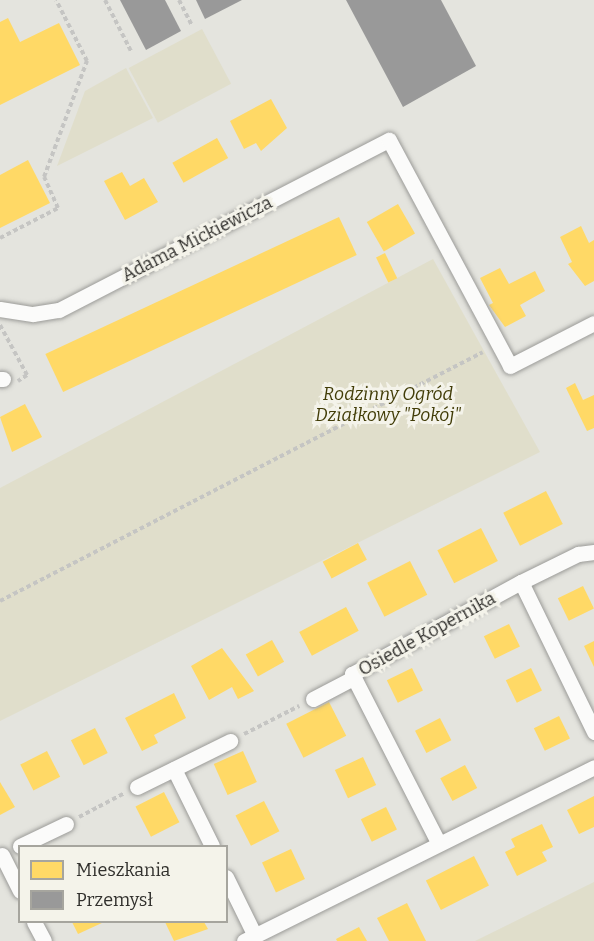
<!DOCTYPE html>
<html>
<head>
<meta charset="utf-8">
<style>
	body { margin:0 }
	#map { position:relative; width:594px; height:941px; overflow:hidden; background:#e4e4de; font-family:Bitter,serif }
	div>[style] { position:absolute }
	.green>* { inset:0; background:#e0decb; transform-origin:0 0 }
	.homes>* { inset:0; background:#ffd966; transform-origin:0 0 }
	.industry>* { inset:0; background:#999 }
	.path>* { height:4px; margin-top:-2px; transform-origin:0; background:repeating-linear-gradient(90deg,#c5c5c3 0 4.5px,transparent 0 7.5px) }
	.roads { filter:drop-shadow(0 0 2px #9b9b98) drop-shadow(0 0 2px #9b9b98) }
	.minor>* { height:15px; margin:-7.5px; padding:0 7.5px; transform-origin:7.5px; border-radius:7.5px; background:#fbfbfa }
	span { translate:-50% -50%; white-space:nowrap; text-align:center; line-height:1.15; -webkit-text-stroke:6px #f4f3ea; paint-order:stroke }
	.street-label { font-size:18px; color:#31302d }
	.park-label { font-size:18px; color:#413c07; font-style:italic }
	.legend { position:absolute; left:18px; top:845px; width:210px; height:78px; box-sizing:border-box; background:#f4f3ea; border:2px solid #a6a59e; margin:0; padding:8px 10px; list-style:none; font-size:18px; color:#31302d }
	.legend li { display:flex; align-items:center; gap:12px; height:30px }
	.legend b { width:30px; border:2px solid #a6a59e }
</style>
</head>
<body>
<div id="map">
	<div class="green">
		<i style="left:202px;top:29px;width:62px;height:83px;rotate:62deg"></i>
		<i style="clip-path:polygon(126px 68px,153px 118px,57px 166px,85px 91px)"></i>
		<i style="clip-path:polygon(433px 259px,540px 452px,0 721px,0 488px)"></i>
		<i style="clip-path:polygon(594px 882px,594px 941px,475px 941px)"></i>
	</div>
	<div class="homes">
		<i style="clip-path:polygon(8px 18px,20px 42px,59px 23px,80px 65px,0 105px,0 22px)"></i>
		<i style="clip-path:polygon(271px 99px,287px 128px,261px 151px,256px 143px,244px 149px,230px 121px)"></i>
		<i style="left:217px;top:138px;width:23px;height:51px;rotate:61deg"></i>
		<i style="clip-path:polygon(28px 160px,50px 203px,0 228px,0 175px)"></i>
		<i style="clip-path:polygon(122px 172px,130px 186px,144px 178px,158px 202px,125px 220px,104px 181px)"></i>
		<i style="left:398px;top:204px;width:34px;height:36px;rotate:60deg"></i>
		<i style="left:339px;top:217px;width:42px;height:324px;rotate:65deg"></i>
		<i style="clip-path:polygon(581px 226px,589px 243px,594px 240px,594px 281px,585px 286px,568px 264px,572px 262px,560px 237px)"></i>
		<i style="left:385px;top:253px;width:28px;height:10px;rotate:64deg"></i>
		<i style="clip-path:polygon(500px 268px,509px 284px,535px 271px,545px 291px,520px 305px,526px 316px,505px 327px,489px 305px,493px 303px,480px 278px)"></i>
		<i style="clip-path:polygon(575px 383px,583px 400px,594px 395px,594px 428px,587px 431px,566px 388px)"></i>
		<i style="clip-path:polygon(25px 404px,42px 437px,12px 452px,0 417px)"></i>
		<i style="left:546px;top:491px;width:37px;height:48px;rotate:63deg"></i>
		<i style="left:481px;top:528px;width:37px;height:49px;rotate:63deg"></i>
		<i style="left:358px;top:543px;width:19px;height:40px;rotate:62deg"></i>
		<i style="left:410px;top:561px;width:38px;height:48px;rotate:63deg"></i>
		<i style="left:583px;top:586px;width:25px;height:28px;rotate:64deg"></i>
		<i style="left:346px;top:607px;width:27px;height:53px;rotate:62deg"></i>
		<i style="left:509px;top:624px;width:25px;height:28px;rotate:64deg"></i>
		<i style="left:272px;top:640px;width:25px;height:30px;rotate:61deg"></i>
		<i style="clip-path:polygon(594px 641px,594px 667px,584px 646px)"></i>
		<i style="clip-path:polygon(222px 648px,254px 691px,238px 699px,232px 687px,209px 700px,191px 666px)"></i>
		<i style="left:412px;top:668px;width:25px;height:28px;rotate:64deg"></i>
		<i style="left:531px;top:668px;width:25px;height:28px;rotate:64deg"></i>
		<i style="clip-path:polygon(174px 693px,186px 718px,154px 735px,158px 743px,142px 751px,125px 718px)"></i>
		<i style="left:329px;top:702px;width:38px;height:48px;rotate:63deg"></i>
		<i style="left:559px;top:716px;width:25px;height:28px;rotate:64deg"></i>
		<i style="left:440px;top:718px;width:25px;height:28px;rotate:63deg"></i>
		<i style="left:95px;top:728px;width:28px;height:27px;rotate:63deg"></i>
		<i style="left:47px;top:751px;width:29px;height:30px;rotate:63deg"></i>
		<i style="left:243px;top:751px;width:34px;height:32px;rotate:66deg"></i>
		<i style="left:363px;top:757px;width:31px;height:31px;rotate:65deg"></i>
		<i style="left:465px;top:765px;width:26px;height:28px;rotate:62deg"></i>
		<i style="clip-path:polygon(0 782px,15px 807px,0 815px)"></i>
		<i style="left:164px;top:792px;width:34px;height:32px;rotate:63deg"></i>
		<i style="clip-path:polygon(594px 796px,594px 827px,579px 834px,567px 810px)"></i>
		<i style="left:264px;top:801px;width:34px;height:32px;rotate:63deg"></i>
		<i style="left:386px;top:807px;width:25px;height:28px;rotate:64deg"></i>
		<i style="clip-path:polygon(542px 824px,553px 847px,542px 852px,547px 861px,517px 876px,505px 852px,515px 847px,511px 839px)"></i>
		<i style="left:291px;top:849px;width:33px;height:32px;rotate:65deg"></i>
		<i style="left:474px;top:856px;width:33px;height:54px;rotate:63deg"></i>
		<i style="clip-path:polygon(407px 903px,426px 941px,389px 941px,377px 918px)"></i>
		<i style="clip-path:polygon(72px 922px,104px 922px,78px 934px)"></i>
		<i style="clip-path:polygon(165px 922px,204px 922px,208px 929px,174px 941px)"></i>
		<i style="clip-path:polygon(359px 927px,367px 941px,337px 941px,336px 939px)"></i>
	</div>
	<div class="industry">
		<i style="clip-path:polygon(120px 0,165px 0,181px 31px,146px 50px)"></i>
		<i style="clip-path:polygon(196px 0,242px 0,205px 19px)"></i>
		<i style="clip-path:polygon(346px 0,441px 0,476px 66px,403px 107px)"></i>
	</div>
	<div class="path">
		<i style="left:105px;top:0;width:57px;rotate:63deg"></i>
		<i style="left:179px;top:0;width:29px;rotate:63deg"></i>
		<i style="left:0;top:238px;width:65px;rotate:-27.3deg"></i>
		<i style="left:58px;top:208px;width:34px;rotate:-114deg"></i>
		<i style="left:44px;top:177px;width:124px;rotate:-69.7deg"></i>
		<i style="left:87px;top:61px;width:68px;rotate:-116.9deg"></i>
		<i style="left:0;top:325px;width:57px;rotate:61.6deg"></i>
		<i style="left:27px;top:375px;width:11px;rotate:146deg"></i>
		<i style="left:0;top:601px;width:543px;rotate:-27.27deg"></i>
		<i style="left:244px;top:734px;width:62px;rotate:-27deg"></i>
		<i style="left:79px;top:817px;width:50px;rotate:-27.6deg"></i>
	</div>
	<div class="roads">
		<div class="minor">
			<i style="left:0;top:309px;width:33px;rotate:9deg"></i>
			<i style="left:33px;top:314px;width:26px;rotate:-9deg"></i>
			<i style="left:59px;top:310px;width:371px;rotate:-27.3deg"></i>
			<i style="left:389px;top:140px;width:256px;rotate:61.8deg"></i>
			<i style="left:510px;top:366px;width:94px;rotate:-27.1deg"></i>
			<i style="left:0;top:379px;width:3px"></i>
			<i style="left:521px;top:582px;width:64px;rotate:-26.2deg"></i>
			<i style="left:578px;top:554px;width:16px;rotate:-7deg"></i>
			<i style="left:313px;top:699px;width:45px;rotate:-27.7deg"></i>
			<i style="left:174px;top:769px;width:86px;rotate:63.7deg"></i>
			<i style="left:137px;top:787px;width:104px;rotate:-26.3deg"></i>
			<i style="left:438px;top:842px;width:189px;rotate:-117.1deg"></i>
			<i style="left:352px;top:674px;width:192px;rotate:-28.6deg"></i>
			<i style="left:521px;top:582px;width:167px;rotate:64deg"></i>
			<i style="left:20px;top:846px;width:51px;rotate:-25.6deg"></i>
			<i style="left:2px;top:855px;width:40px;rotate:63.4deg"></i>
			<i style="left:226px;top:877px;width:66px;rotate:63.8deg"></i>
			<i style="left:34px;top:922px;width:21px;rotate:62deg"></i>
			<i style="left:244px;top:941px;width:391px;rotate:-26.4deg"></i>
		</div>
	</div>
	<div class="street-label">
		<span style="left:197px;top:239px;rotate:-27deg">Adama Mickiewicza</span>
		<span style="left:427px;top:634px;rotate:-29deg">Osiedle Kopernika</span>
	</div>
	<div class="park-label">
		<span style="left:388px;top:405px">Rodzinny Ogród<br>Działkowy "Pokój"</span>
	</div>
	<ul class="legend">
	<li><b style="height:16px;background:#ffd966"></b>Mieszkania</li>
	<li><b style="height:16px;background:#999"></b>Przemysł</li>
	</ul>
</div>
</body>
</html>
